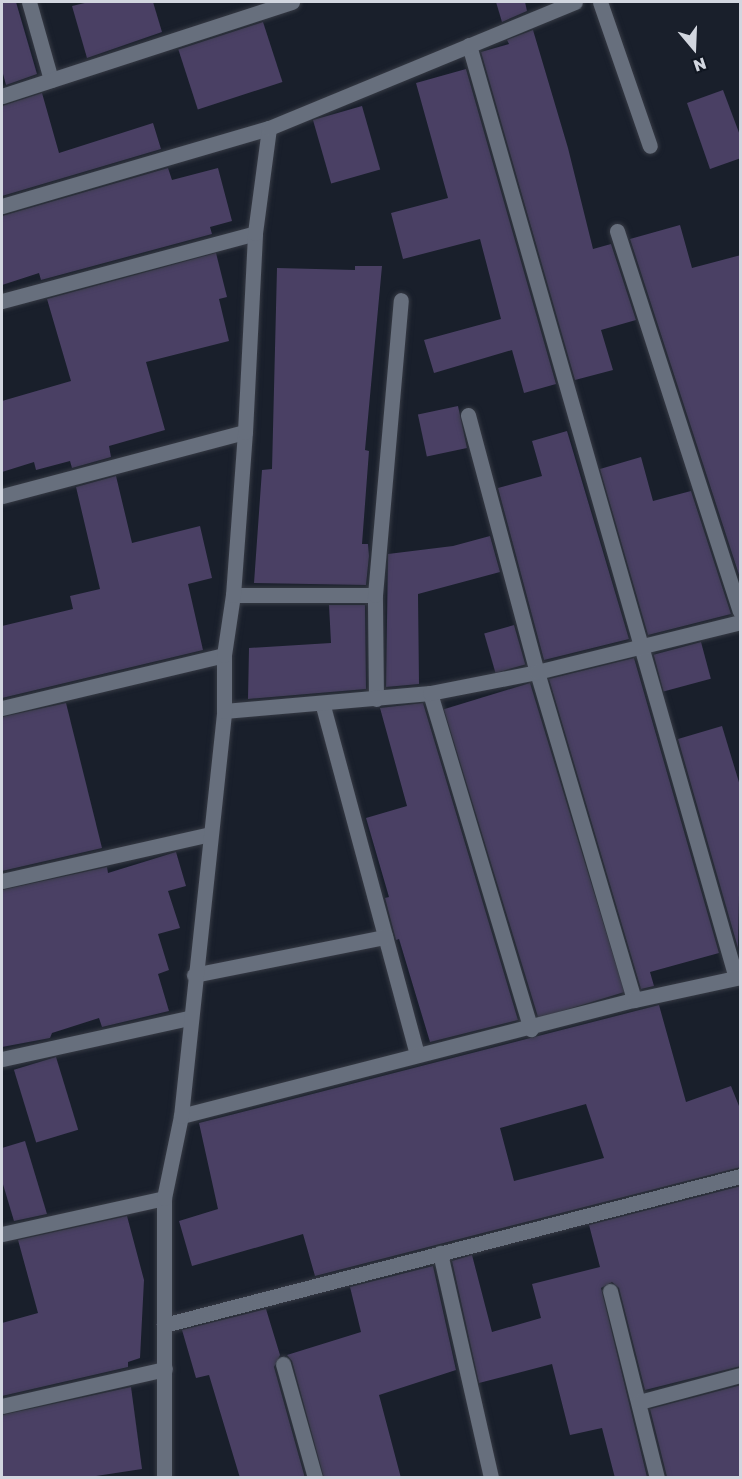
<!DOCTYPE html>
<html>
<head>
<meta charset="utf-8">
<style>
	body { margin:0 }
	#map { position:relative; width:742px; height:1479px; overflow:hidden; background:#191f2b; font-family:"Golos Text",sans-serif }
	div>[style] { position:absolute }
	.building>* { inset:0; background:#4a4064; transform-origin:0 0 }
	.roads { filter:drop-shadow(0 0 2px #363a44) drop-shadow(0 0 2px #363a44) }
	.minor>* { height:15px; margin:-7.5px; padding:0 7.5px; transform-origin:7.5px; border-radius:7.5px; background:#676f7d }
	.tertiary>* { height:15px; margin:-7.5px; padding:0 7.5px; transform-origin:7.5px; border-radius:7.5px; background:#676f7d }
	span { translate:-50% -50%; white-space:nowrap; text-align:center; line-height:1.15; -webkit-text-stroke:4.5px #101621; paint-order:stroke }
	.frame { position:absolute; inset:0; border:3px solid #d2d6df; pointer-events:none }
	.north { position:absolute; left:664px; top:18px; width:60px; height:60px; -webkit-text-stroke:4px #101621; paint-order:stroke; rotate:161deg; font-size:16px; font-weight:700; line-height:24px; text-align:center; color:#d2d6df }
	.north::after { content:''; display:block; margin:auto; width:21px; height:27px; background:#d2d6df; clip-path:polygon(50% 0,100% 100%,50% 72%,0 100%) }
</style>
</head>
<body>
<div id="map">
	<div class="building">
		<i style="clip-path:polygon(2px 2px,16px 2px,37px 74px,6px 85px,2px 70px)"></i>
		<i style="clip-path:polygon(89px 2px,153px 2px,162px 32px,87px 58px,72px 6px)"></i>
		<i style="clip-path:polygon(496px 2px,525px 2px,527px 11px,502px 22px)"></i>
		<i style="left:263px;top:22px;width:63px;height:89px;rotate:72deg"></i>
		<i style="clip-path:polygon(533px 30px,568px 148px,593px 249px,611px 244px,636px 320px,601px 330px,613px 370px,575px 380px,481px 52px,509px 44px,507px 40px)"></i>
		<i style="clip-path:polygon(466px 69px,556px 384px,524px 393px,512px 350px,434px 373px,424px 340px,501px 319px,480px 239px,403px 259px,391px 213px,448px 198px,416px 83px)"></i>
		<i style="clip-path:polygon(723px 90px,741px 138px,741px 158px,710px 169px,687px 103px)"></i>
		<i style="clip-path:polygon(42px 93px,59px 153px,153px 123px,161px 149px,2px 196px,2px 106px)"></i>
		<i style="left:362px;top:106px;width:66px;height:51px;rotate:74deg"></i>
		<i style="clip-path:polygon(168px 168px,172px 180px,218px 168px,232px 221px,210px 227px,212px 234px,41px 280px,39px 273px,2px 285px,2px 216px)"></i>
		<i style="clip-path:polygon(680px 225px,692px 268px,741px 255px,741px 581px,630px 239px)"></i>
		<i style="clip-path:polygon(216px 253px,227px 297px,219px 299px,229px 341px,146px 362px,165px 430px,109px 446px,111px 457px,72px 468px,70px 461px,36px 470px,34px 462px,2px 472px,2px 401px,71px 381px,47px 299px)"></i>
		<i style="clip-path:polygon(355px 266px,382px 266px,365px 450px,369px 451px,362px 544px,368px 544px,369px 556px,366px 585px,254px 583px,262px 470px,272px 469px,277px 268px,355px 270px)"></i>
		<i style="left:458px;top:406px;width:43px;height:41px;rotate:78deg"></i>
		<i style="clip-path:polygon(567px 431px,629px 639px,544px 660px,498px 488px,542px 476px,532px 441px)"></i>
		<i style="clip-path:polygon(641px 457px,653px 501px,691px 491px,731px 614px,648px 635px,600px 469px)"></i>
		<i style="clip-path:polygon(116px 476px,132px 543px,200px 526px,212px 578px,188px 584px,203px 650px,2px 698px,2px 626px,73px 609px,70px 596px,100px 589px,76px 487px)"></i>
		<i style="clip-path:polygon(490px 536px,500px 572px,418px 594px,419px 684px,386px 687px,388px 554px,453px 546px)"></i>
		<i style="clip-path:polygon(329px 605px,365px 605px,366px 689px,248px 699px,249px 648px,331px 643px)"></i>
		<i style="left:514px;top:625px;width:41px;height:31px;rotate:74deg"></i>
		<i style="left:701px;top:642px;width:38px;height:49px;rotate:75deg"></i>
		<i style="clip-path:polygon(634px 658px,719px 953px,650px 972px,654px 986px,641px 989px,549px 679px)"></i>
		<i style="left:530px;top:683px;width:323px;height:90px;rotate:73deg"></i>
		<i style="clip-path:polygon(66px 703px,102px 848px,2px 871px,2px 717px)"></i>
		<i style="clip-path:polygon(423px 703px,518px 1020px,430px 1042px,399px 939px,396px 940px,385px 898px,389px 897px,366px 818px,407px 806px,380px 708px)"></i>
		<i style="clip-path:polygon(722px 726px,741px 789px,738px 948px,678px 739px)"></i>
		<i style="clip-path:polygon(176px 852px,186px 886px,168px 891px,180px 928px,158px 934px,169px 970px,158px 974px,169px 1011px,102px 1027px,99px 1018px,52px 1033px,50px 1038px,2px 1047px,2px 890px,107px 867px,108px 873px)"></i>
		<i style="clip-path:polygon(evenodd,659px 1005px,686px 1102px,731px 1086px,741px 1111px,741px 1167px,315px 1276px,303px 1234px,192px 1266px,179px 1221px,218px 1209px,199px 1123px,659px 1005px,586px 1104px,604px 1158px,514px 1181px,500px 1128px,586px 1104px)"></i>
		<i style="left:56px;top:1057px;width:76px;height:44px;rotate:73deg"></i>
		<i style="clip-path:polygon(25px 1141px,47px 1214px,14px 1221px,2px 1181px,2px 1148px)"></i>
		<i style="clip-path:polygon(741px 1186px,741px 1366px,645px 1390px,619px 1288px,612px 1282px,601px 1288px,647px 1477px,615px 1478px,602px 1428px,570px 1435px,552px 1364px,479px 1383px,452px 1261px,472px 1255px,492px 1332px,541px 1318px,532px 1284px,600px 1267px,589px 1225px)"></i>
		<i style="clip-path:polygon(127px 1216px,144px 1280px,140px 1358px,128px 1362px,128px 1367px,2px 1396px,2px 1323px,38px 1313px,18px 1240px)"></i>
		<i style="clip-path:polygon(433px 1266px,456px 1370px,379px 1395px,401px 1478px,324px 1478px,292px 1361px,287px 1355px,361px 1332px,350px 1287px)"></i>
		<i style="clip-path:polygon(266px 1309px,280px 1355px,274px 1367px,305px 1478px,240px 1478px,209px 1375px,196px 1378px,182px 1330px)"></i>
		<i style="clip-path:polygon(741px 1385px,741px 1478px,667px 1477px,650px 1409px)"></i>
		<i style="clip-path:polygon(131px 1387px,142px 1469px,83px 1478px,2px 1478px,2px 1415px)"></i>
	</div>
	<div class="roads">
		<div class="minor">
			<i style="left:29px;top:2px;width:81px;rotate:74.2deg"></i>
			<i style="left:600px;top:2px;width:152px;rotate:70.9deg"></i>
			<i style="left:469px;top:45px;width:970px;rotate:74.03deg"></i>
			<i style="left:2px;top:206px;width:278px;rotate:-16.3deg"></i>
			<i style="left:617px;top:231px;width:399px;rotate:72.1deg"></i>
			<i style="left:2px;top:301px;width:262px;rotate:-15deg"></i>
			<i style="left:468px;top:415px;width:266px;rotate:75deg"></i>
			<i style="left:537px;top:672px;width:342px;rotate:73.5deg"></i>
			<i style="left:2px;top:496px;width:251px;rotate:-14.8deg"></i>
			<i style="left:233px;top:595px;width:142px"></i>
			<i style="left:430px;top:693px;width:351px;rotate:73.3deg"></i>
			<i style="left:376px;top:699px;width:104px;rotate:-90.6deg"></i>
			<i style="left:375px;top:595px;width:296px;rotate:-85deg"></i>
			<i style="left:323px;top:706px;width:361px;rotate:74.9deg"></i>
			<i style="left:2px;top:708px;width:228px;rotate:-13.4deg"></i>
			<i style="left:224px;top:711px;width:207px;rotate:-5deg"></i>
			<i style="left:430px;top:693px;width:109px;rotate:-11.1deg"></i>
			<i style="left:537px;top:672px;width:209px;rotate:-13.8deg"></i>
			<i style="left:2px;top:881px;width:213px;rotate:-12.7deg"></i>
			<i style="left:194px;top:975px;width:195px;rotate:-11.3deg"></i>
			<i style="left:2px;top:1059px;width:191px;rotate:-12.4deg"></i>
			<i style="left:181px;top:1116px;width:468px;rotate:-14.4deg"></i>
			<i style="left:634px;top:1000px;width:108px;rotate:-12.2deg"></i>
			<i style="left:2px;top:1234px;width:166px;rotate:-12.5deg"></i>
			<i style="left:440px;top:1253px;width:231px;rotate:77.2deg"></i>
			<i style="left:610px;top:1291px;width:193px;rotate:75.9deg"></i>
			<i style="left:164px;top:1325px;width:595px;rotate:-14.5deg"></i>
			<i style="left:283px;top:1364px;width:118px;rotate:74.3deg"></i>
			<i style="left:639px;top:1402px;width:105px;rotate:-15deg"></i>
			<i style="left:2px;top:1406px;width:167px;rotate:-12.8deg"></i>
		</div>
		<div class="tertiary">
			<i style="left:2px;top:96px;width:305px;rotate:-18deg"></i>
			<i style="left:164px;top:1478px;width:280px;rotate:-90deg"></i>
			<i style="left:164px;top:1198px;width:84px;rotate:-78.3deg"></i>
			<i style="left:181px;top:1116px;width:407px;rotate:-83.9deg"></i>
			<i style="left:224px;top:711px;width:56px;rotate:-90deg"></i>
			<i style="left:224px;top:655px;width:61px;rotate:-81.5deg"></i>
			<i style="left:233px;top:595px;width:163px;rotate:-85.8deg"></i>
			<i style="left:245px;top:432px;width:199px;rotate:-87.1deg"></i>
			<i style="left:255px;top:233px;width:106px;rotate:-82.4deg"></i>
			<i style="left:269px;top:128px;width:331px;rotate:-22.4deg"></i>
		</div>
	</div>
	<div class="frame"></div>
	<div class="north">N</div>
</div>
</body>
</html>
